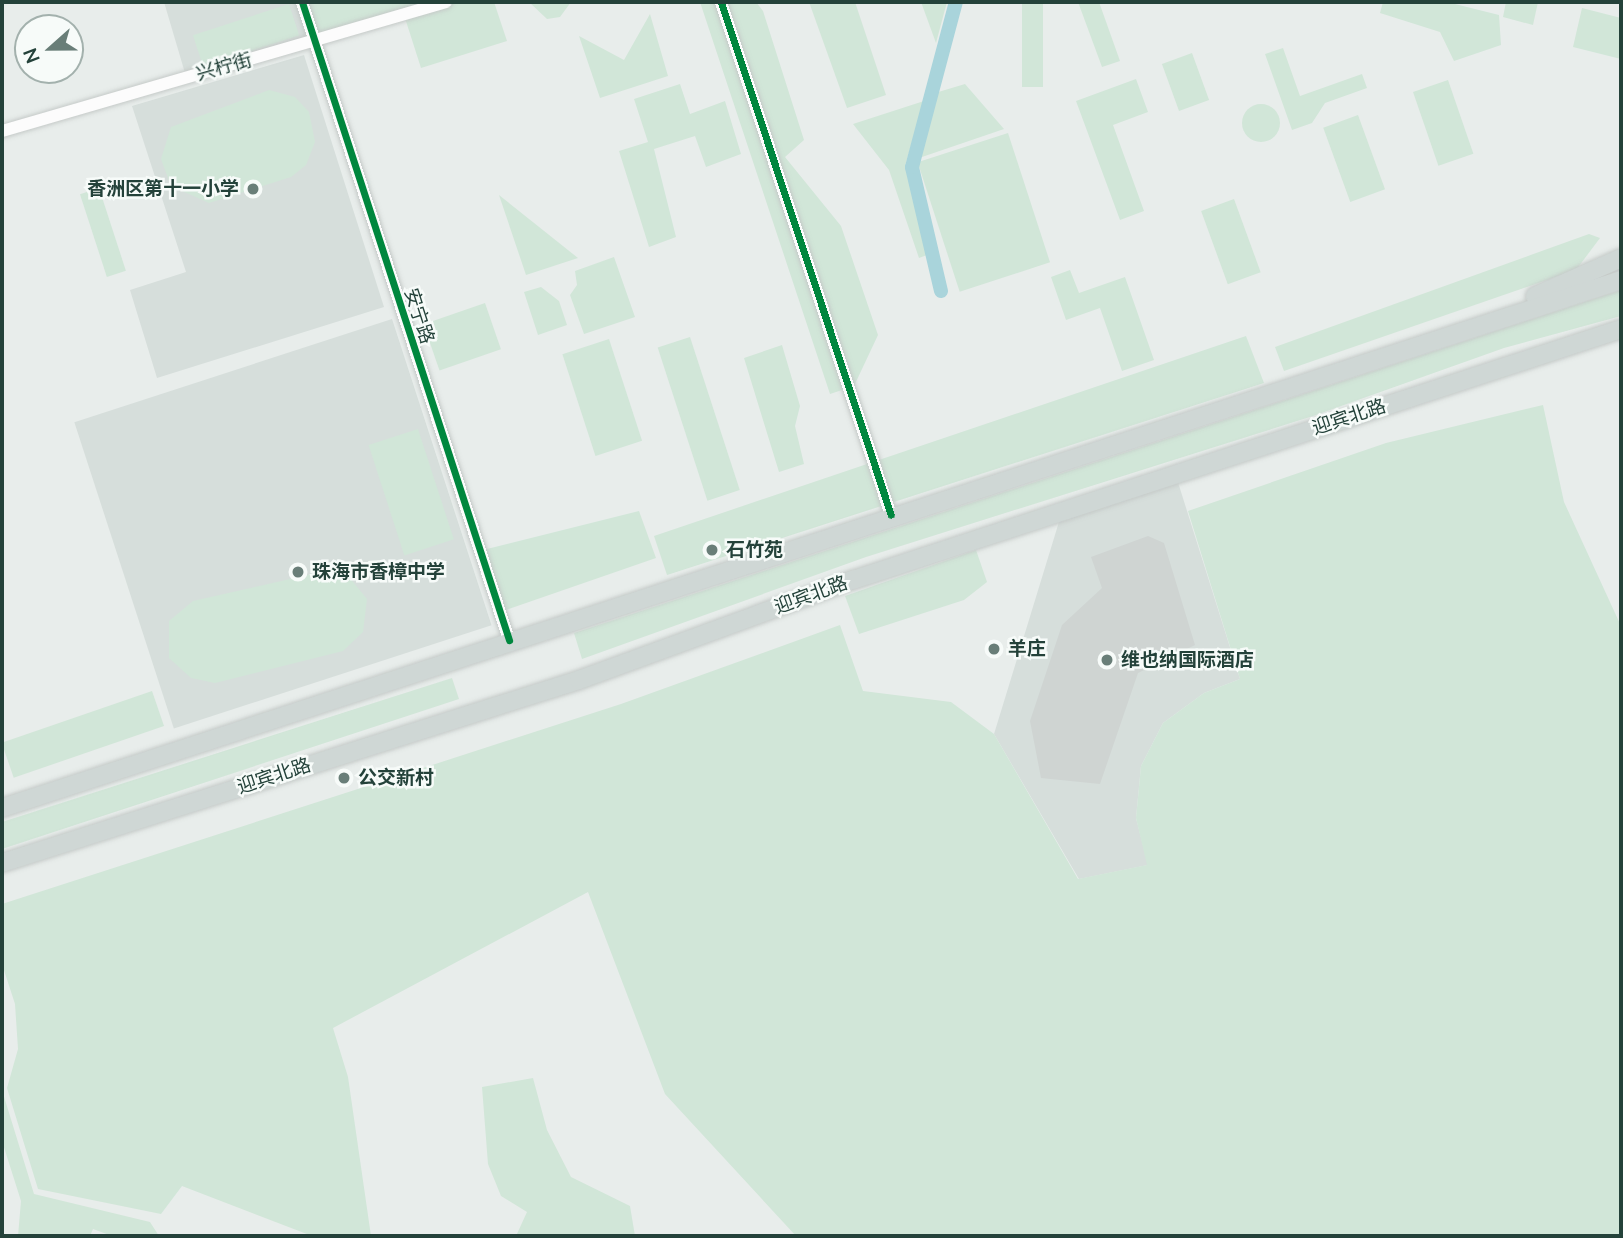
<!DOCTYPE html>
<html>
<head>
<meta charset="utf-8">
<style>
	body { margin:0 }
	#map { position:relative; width:1623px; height:1238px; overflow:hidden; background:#e8edeb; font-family:Mulish,"Noto Sans SC",sans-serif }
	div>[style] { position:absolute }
	.built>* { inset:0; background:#d6dedb; transform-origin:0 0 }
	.green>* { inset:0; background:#d1e6d8; transform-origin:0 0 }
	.round { border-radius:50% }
	.canal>* { height:14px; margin:-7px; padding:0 7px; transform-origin:7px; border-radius:7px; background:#a9d4db }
	.building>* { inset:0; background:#cfd4d2 }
	.roads { filter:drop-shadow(0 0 2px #c5cac8) drop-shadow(0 0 2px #c5cac8) }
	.minor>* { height:12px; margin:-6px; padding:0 6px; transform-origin:6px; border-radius:6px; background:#fcfcfc }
	.primary>* { height:18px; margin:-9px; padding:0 9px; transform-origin:9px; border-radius:9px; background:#cfd7d5 }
	.cycleway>* { height:7px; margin:-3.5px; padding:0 3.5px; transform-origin:3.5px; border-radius:3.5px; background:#00873e }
	.dots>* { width:19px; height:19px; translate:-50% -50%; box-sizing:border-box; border:4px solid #f7fbf9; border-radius:50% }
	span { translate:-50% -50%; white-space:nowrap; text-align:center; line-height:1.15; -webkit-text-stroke:5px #f7fbf9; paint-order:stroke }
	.street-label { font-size:19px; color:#24423a }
	.poi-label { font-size:19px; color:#24423a; font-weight:700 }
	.right { translate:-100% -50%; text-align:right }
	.left { translate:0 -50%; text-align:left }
	.frame { position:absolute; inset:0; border:4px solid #24423a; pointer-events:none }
	.north { position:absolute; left:14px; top:14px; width:70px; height:70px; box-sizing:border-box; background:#f7fbf9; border:2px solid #a3b1ad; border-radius:50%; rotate:249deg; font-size:19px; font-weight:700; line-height:28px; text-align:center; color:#24423a }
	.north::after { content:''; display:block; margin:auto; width:24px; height:32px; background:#697e78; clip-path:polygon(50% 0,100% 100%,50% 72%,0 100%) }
</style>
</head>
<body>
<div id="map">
	<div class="built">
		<i style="clip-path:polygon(164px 2px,296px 2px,307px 38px,185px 73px)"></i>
		<i style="clip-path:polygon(304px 55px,384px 307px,157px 378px,130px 290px,186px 272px,132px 106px)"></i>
		<i style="left:392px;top:319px;width:322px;height:334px;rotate:72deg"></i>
		<i style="clip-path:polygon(1176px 476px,1240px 679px,1204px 693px,1163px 723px,1141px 766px,1136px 818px,1148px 865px,1079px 879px,994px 734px,1062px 512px)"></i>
	</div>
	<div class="green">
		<i style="clip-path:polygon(305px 2px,426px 2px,315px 36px)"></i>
		<i style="clip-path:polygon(457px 2px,494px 2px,507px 41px,421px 68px,405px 18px)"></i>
		<i style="clip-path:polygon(529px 2px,571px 2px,560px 17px,547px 19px)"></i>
		<i style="clip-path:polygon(700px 2px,756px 2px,763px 11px,804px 140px,785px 157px,841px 226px,878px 335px,854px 386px,830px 394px)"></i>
		<i style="clip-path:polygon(809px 2px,855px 2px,886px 95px,847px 108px)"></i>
		<i style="clip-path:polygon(921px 2px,947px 2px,936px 43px)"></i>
		<i style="left:1022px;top:2px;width:21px;height:85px"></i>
		<i style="clip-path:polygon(1078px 2px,1099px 2px,1120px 61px,1102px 67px)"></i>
		<i style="clip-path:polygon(1383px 2px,1447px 2px,1499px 15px,1501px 45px,1454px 61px,1440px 32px,1380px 13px)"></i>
		<i style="clip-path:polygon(1506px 2px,1538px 2px,1533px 25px,1503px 17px)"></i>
		<i style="left:289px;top:4px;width:33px;height:101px;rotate:72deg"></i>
		<i style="clip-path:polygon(1582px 8px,1621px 18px,1621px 59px,1573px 47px)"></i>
		<i style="clip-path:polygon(650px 14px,668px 76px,600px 98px,579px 36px,624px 60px)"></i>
		<i style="clip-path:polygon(1283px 48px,1300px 96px,1362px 74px,1367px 88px,1325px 103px,1312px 123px,1292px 130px,1265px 54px)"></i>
		<i style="left:1192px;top:53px;width:50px;height:32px;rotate:70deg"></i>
		<i style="clip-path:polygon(1136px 79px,1148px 112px,1113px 125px,1144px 211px,1120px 220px,1076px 101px)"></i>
		<i style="left:1448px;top:80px;width:78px;height:37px;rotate:71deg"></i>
		<i style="clip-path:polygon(680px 84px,690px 114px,725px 101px,741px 154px,706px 167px,695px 136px,654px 149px,676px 237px,649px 247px,619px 151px,648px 142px,634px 99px)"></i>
		<i style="clip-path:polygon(965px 84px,1004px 129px,919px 158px,935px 93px)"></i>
		<i style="clip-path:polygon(269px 90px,295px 97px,309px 112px,315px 142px,306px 165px,291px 177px,209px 203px,171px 186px,161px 159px,171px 127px)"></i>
		<i style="clip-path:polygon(924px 101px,905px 166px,927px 255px,919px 258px,889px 170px,853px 124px)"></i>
		<i class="round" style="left:1242px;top:104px;width:38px;height:38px"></i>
		<i style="left:1358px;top:115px;width:79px;height:37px;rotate:70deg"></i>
		<i style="left:1008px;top:133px;width:136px;height:95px;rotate:72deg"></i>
		<i style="left:99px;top:188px;width:87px;height:20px;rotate:72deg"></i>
		<i style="clip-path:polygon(499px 195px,578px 258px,526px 275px)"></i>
		<i style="left:1234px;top:199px;width:78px;height:35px;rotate:70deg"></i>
		<i style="clip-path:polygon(1589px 234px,1600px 238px,1576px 270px,1284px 371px,1275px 347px)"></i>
		<i style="clip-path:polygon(614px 257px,635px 317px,584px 334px,570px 295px,577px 285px,575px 271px)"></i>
		<i style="clip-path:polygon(1070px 270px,1079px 293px,1125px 277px,1154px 360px,1122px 371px,1100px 308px,1066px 320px,1051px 277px)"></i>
		<i style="clip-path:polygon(541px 287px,559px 301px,567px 325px,538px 335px,524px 292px)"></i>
		<i style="clip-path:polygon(1621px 290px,1621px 316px,1504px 348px,1313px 416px,866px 557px,582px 659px,574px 633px)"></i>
		<i style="left:485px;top:303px;width:49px;height:65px;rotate:71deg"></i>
		<i style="clip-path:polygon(1246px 336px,1264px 383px,667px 575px,654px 536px)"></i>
		<i style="left:690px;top:337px;width:161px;height:34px;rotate:72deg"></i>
		<i style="left:609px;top:339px;width:107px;height:49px;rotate:72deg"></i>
		<i style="clip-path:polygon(782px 345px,800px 406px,795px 426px,804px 464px,779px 472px,744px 358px)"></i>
		<i style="clip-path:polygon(1543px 405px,1564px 502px,1621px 626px,1621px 1236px,796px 1236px,665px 1094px,588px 892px,333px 1028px,348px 1077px,371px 1236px,312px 1236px,182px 1186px,161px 1214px,38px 1189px,7px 1088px,18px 1049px,15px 1004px,2px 964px,2px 904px,621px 704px,840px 625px,863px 691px,951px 702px,994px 734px,1078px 879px,1147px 865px,1136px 818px,1141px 766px,1163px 723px,1204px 693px,1240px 679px,1188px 511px,1386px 443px)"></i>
		<i style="left:418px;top:429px;width:116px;height:52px;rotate:72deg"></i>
		<i style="clip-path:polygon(639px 511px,656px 558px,503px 611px,483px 550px)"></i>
		<i style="clip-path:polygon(976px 550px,987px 582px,964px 600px,859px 634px,845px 596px)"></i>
		<i style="clip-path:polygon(325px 571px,349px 577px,367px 599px,363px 632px,343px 651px,215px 683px,191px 678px,169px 658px,169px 621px,193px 601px)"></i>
		<i style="clip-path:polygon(452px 678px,459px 699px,2px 849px,2px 822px)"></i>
		<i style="left:152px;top:691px;width:37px;height:159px;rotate:71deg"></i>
		<i style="clip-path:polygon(533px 1078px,547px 1130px,571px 1177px,630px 1206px,635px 1236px,516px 1236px,527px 1212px,501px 1196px,488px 1164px,482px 1087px)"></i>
		<i style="clip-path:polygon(2px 1090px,34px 1194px,150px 1222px,159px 1236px,112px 1236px,93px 1229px,90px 1236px,18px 1236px,21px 1201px,2px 1141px)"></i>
	</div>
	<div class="canal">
		<i style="left:941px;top:291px;width:127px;rotate:-103.2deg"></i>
		<i style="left:912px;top:167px;width:171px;rotate:-75.1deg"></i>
	</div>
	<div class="building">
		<i style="clip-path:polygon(1148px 536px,1164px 543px,1195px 645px,1138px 673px,1100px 784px,1041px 778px,1030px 721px,1062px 625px,1102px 588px,1091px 557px)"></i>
	</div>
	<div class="roads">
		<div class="minor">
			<i style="left:302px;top:2px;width:671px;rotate:72.02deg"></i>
			<i style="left:721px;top:2px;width:540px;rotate:71.67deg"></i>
			<i style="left:2px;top:131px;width:462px;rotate:-16.2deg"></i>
		</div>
		<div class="primary">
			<i style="left:1535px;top:296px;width:94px;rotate:-23.8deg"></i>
			<i style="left:2px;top:808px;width:1703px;rotate:-18.06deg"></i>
			<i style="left:2px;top:863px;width:605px;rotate:-17.6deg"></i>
			<i style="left:579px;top:680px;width:292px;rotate:-20.1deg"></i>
			<i style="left:853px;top:580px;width:808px;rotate:-18.1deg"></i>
		</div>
	</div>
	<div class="cycleway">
		<i style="left:302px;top:2px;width:671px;rotate:72.02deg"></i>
		<i style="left:721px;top:2px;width:540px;rotate:71.67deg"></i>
	</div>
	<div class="dots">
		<i style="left:253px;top:189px;background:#697e78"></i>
		<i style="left:712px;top:550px;background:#697e78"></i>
		<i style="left:298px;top:572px;background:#697e78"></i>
		<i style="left:994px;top:649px;background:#697e78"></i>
		<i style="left:1107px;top:660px;background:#697e78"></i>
		<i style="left:344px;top:778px;background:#697e78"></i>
	</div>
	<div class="street-label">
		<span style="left:224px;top:67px;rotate:-16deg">兴柠街</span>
		<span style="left:419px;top:316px;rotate:72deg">安宁路</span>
		<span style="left:1349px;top:417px;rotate:-18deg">迎宾北路</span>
		<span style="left:811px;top:595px;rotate:-20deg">迎宾北路</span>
		<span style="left:274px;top:776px;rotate:-18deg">迎宾北路</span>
	</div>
	<div class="poi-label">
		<span class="right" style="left:239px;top:189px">香洲区第十一小学</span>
		<span class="left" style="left:726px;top:550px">石竹苑</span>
		<span class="left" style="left:312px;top:572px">珠海市香樟中学</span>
		<span class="left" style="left:1008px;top:649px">羊庄</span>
		<span class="left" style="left:1121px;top:660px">维也纳国际酒店</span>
		<span class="left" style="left:358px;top:778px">公交新村</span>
	</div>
	<div class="frame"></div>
	<div class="north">N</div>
</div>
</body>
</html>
